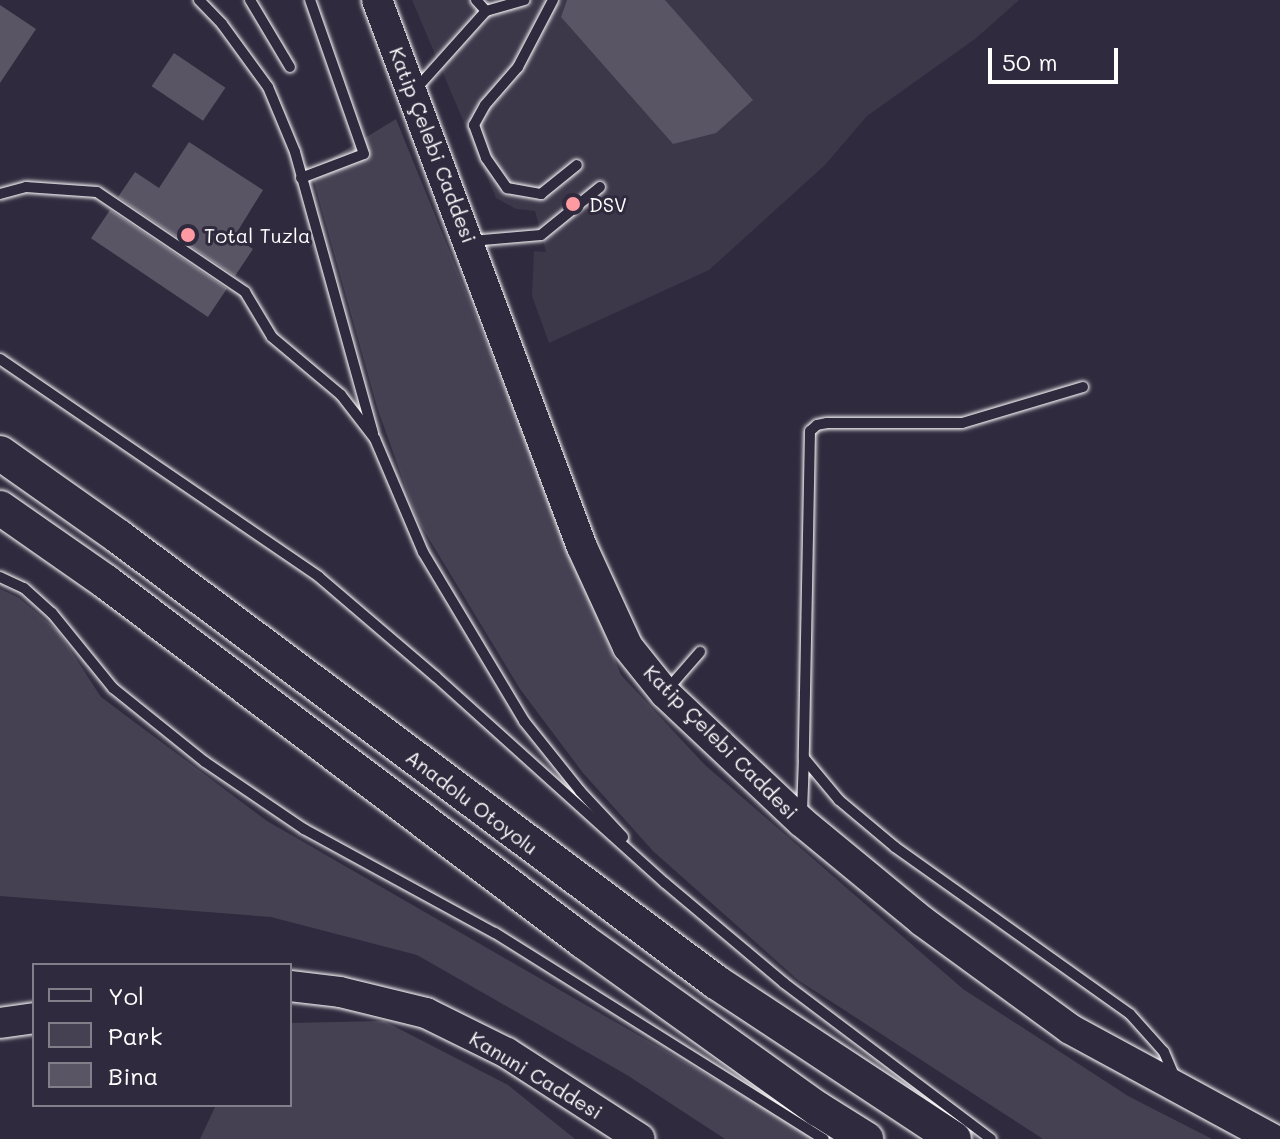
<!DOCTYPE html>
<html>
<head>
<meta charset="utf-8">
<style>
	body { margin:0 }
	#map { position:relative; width:1280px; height:1139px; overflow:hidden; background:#2f2a3d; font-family:Mali,sans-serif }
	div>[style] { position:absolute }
	.built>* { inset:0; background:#3c3749 }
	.green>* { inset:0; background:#464152 }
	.building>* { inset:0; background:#595564; transform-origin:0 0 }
	.roads { filter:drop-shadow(0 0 2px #fff) drop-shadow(0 0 2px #fff) }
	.lane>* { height:10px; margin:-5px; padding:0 5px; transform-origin:5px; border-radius:5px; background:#2f2a3d }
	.primary>* { height:30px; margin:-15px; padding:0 15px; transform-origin:15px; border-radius:15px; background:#2f2a3d }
	.highway>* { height:34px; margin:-17px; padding:0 17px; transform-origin:17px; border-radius:17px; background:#2f2a3d }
	.dots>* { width:22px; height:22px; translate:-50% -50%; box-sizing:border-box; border:4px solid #2f2a3d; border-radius:50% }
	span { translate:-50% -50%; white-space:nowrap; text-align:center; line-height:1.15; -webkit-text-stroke:6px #2f2a3d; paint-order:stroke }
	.street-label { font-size:20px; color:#fff }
	.poi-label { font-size:20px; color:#fff }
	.left { translate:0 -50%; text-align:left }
	.legend { position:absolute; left:32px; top:963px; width:260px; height:144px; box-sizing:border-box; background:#2f2a3d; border:2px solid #827f8b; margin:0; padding:10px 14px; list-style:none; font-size:24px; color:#fff }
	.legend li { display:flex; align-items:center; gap:16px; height:40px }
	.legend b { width:40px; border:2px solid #827f8b }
	.scale { position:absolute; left:988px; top:48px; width:130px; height:36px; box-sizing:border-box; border:4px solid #fff; border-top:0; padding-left:10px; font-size:24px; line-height:28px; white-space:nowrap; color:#fff; -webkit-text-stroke:6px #2f2a3d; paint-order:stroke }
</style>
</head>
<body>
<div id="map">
	<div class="built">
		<i style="clip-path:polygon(412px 0,1019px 0,975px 39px,867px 116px,825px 165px,709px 270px,549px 343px,532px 296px,534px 251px,546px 252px,535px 211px,516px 209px,496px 198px)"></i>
	</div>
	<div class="green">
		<i style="clip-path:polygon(396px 119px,621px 675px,705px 765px,963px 989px,1128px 1096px,1212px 1139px,1043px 1139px,798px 980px,653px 851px,583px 773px,520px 689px,417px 519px,378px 410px,311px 171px)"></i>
		<i style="clip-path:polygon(0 589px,19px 598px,58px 631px,101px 697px,267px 821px,818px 1139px,725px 1139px,627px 1075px,417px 955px,271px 917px,0 896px)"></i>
		<i style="clip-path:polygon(384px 1021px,508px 1085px,575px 1139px,200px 1139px,216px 1105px,290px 1105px,290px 1023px)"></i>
	</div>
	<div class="building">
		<i style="clip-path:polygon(567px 0,665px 0,753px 100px,716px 133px,673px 144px,561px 17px)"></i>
		<i style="clip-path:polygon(0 5px,36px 29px,0 83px)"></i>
		<i style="left:174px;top:53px;width:62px;height:40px;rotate:34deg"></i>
		<i style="clip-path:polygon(189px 142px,263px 190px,234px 237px,253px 249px,235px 276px,118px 197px,135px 172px,159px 188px)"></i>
		<i style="left:110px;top:210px;width:141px;height:34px;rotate:34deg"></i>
	</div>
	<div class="roads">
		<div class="lane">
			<i style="left:199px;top:0;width:33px;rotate:46deg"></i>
			<i style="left:222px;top:24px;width:78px;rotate:53.9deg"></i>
			<i style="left:268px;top:87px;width:70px;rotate:67.4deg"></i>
			<i style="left:295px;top:152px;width:292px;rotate:74.5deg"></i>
			<i style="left:250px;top:0;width:78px;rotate:59.2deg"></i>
			<i style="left:553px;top:0;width:76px;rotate:117.6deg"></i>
			<i style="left:518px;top:67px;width:50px;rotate:131deg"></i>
			<i style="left:485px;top:105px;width:23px;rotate:119deg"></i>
			<i style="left:474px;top:125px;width:35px;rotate:70deg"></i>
			<i style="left:486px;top:158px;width:37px;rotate:55deg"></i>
			<i style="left:507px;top:188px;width:35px;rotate:10deg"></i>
			<i style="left:541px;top:194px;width:46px;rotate:-38.9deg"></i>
			<i style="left:486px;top:11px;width:40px;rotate:-16deg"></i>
			<i style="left:415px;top:90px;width:106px;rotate:-48.1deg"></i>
			<i style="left:486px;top:11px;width:15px;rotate:-132deg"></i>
			<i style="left:301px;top:178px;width:67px;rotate:-20.9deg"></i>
			<i style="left:364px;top:154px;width:163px;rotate:-109.3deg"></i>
			<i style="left:0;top:194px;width:27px;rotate:-15deg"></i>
			<i style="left:26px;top:187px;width:71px;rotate:4deg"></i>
			<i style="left:97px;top:192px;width:179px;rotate:34deg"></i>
			<i style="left:245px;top:292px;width:52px;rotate:59deg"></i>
			<i style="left:272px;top:337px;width:90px;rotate:40deg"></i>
			<i style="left:341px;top:395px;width:56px;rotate:52.3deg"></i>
			<i style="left:375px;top:439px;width:123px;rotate:67deg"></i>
			<i style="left:423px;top:552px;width:197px;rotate:59.1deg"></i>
			<i style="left:524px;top:721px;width:90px;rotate:51.3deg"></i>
			<i style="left:580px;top:791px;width:63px;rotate:46.9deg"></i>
			<i style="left:471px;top:241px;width:70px;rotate:-4.9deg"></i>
			<i style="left:541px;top:235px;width:76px;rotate:-39.1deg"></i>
			<i style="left:0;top:359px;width:386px;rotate:34.3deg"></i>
			<i style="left:319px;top:577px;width:153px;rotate:40.5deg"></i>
			<i style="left:435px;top:676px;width:309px;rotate:42deg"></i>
			<i style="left:665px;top:883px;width:155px;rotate:40deg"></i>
			<i style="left:784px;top:983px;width:259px;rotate:37deg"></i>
			<i style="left:1083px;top:387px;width:126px;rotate:163.4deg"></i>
			<i style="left:962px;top:423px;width:135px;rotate:180deg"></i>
			<i style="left:827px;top:423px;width:10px;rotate:169deg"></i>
			<i style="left:817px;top:425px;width:9px;rotate:139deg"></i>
			<i style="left:810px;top:431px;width:327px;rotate:91.1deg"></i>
			<i style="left:804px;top:758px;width:55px;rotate:50.2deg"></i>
			<i style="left:839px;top:800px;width:73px;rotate:40deg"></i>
			<i style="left:895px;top:847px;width:288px;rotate:35.4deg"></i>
			<i style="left:1130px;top:1014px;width:51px;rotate:48.2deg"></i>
			<i style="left:1164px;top:1052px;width:26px;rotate:67deg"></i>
			<i style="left:0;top:577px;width:26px;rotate:25deg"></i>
			<i style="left:24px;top:588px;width:38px;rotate:42deg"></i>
			<i style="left:52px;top:613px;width:97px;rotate:50.9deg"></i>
			<i style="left:113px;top:688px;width:118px;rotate:38.8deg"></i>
			<i style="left:205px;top:762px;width:120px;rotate:34.1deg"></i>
			<i style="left:304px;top:829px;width:217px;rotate:28.6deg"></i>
			<i style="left:495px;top:933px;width:388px;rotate:32.1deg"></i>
			<i style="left:666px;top:691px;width:52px;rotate:-48.9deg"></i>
			<i style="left:802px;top:812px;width:54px;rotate:-87.9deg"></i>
		</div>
		<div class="primary">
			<i style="left:377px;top:0;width:584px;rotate:69.46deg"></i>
			<i style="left:582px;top:547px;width:110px;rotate:65.3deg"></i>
			<i style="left:628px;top:647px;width:59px;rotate:51.2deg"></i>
			<i style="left:665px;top:693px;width:188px;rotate:43.3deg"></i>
			<i style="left:802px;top:822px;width:156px;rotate:39.5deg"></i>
			<i style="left:922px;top:921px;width:183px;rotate:36.1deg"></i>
			<i style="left:1070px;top:1029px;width:231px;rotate:28.5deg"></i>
			<i style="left:290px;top:986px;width:50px;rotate:6.8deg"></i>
			<i style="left:340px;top:992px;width:89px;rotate:13.7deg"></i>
			<i style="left:426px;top:1013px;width:90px;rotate:26.3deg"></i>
			<i style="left:507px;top:1053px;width:158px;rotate:32.9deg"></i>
			<i style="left:0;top:1023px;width:34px;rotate:-8deg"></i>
		</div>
		<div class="highway">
			<i style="left:0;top:453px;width:146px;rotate:35.2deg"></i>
			<i style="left:119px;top:537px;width:745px;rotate:36.7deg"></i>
			<i style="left:716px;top:982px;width:285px;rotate:33.4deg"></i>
			<i style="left:0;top:508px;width:129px;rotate:34.9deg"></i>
			<i style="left:106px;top:582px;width:597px;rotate:36.97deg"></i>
			<i style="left:583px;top:941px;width:289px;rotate:35.6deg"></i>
			<i style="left:818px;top:1109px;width:57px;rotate:32deg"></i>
		</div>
	</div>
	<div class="dots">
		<i style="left:573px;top:204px;background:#ff9aa2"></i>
		<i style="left:188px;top:235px;background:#ff9aa2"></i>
	</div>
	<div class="street-label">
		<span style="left:433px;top:145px;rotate:69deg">Katip Çelebi Caddesi</span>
		<span style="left:721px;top:742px;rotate:45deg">Katip Çelebi Caddesi</span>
		<span style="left:472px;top:802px;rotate:37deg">Anadolu Otoyolu</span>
		<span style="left:536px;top:1075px;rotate:31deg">Kanuni Caddesi</span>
	</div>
	<div class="poi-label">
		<span class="left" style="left:589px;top:204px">DSV</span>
		<span class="left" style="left:204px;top:235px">Total Tuzla</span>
	</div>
	<ul class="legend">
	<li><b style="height:10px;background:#2f2a3d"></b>Yol</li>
	<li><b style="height:22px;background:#464152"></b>Park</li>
	<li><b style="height:22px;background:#595564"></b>Bina</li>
	</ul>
	<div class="scale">50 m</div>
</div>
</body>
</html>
